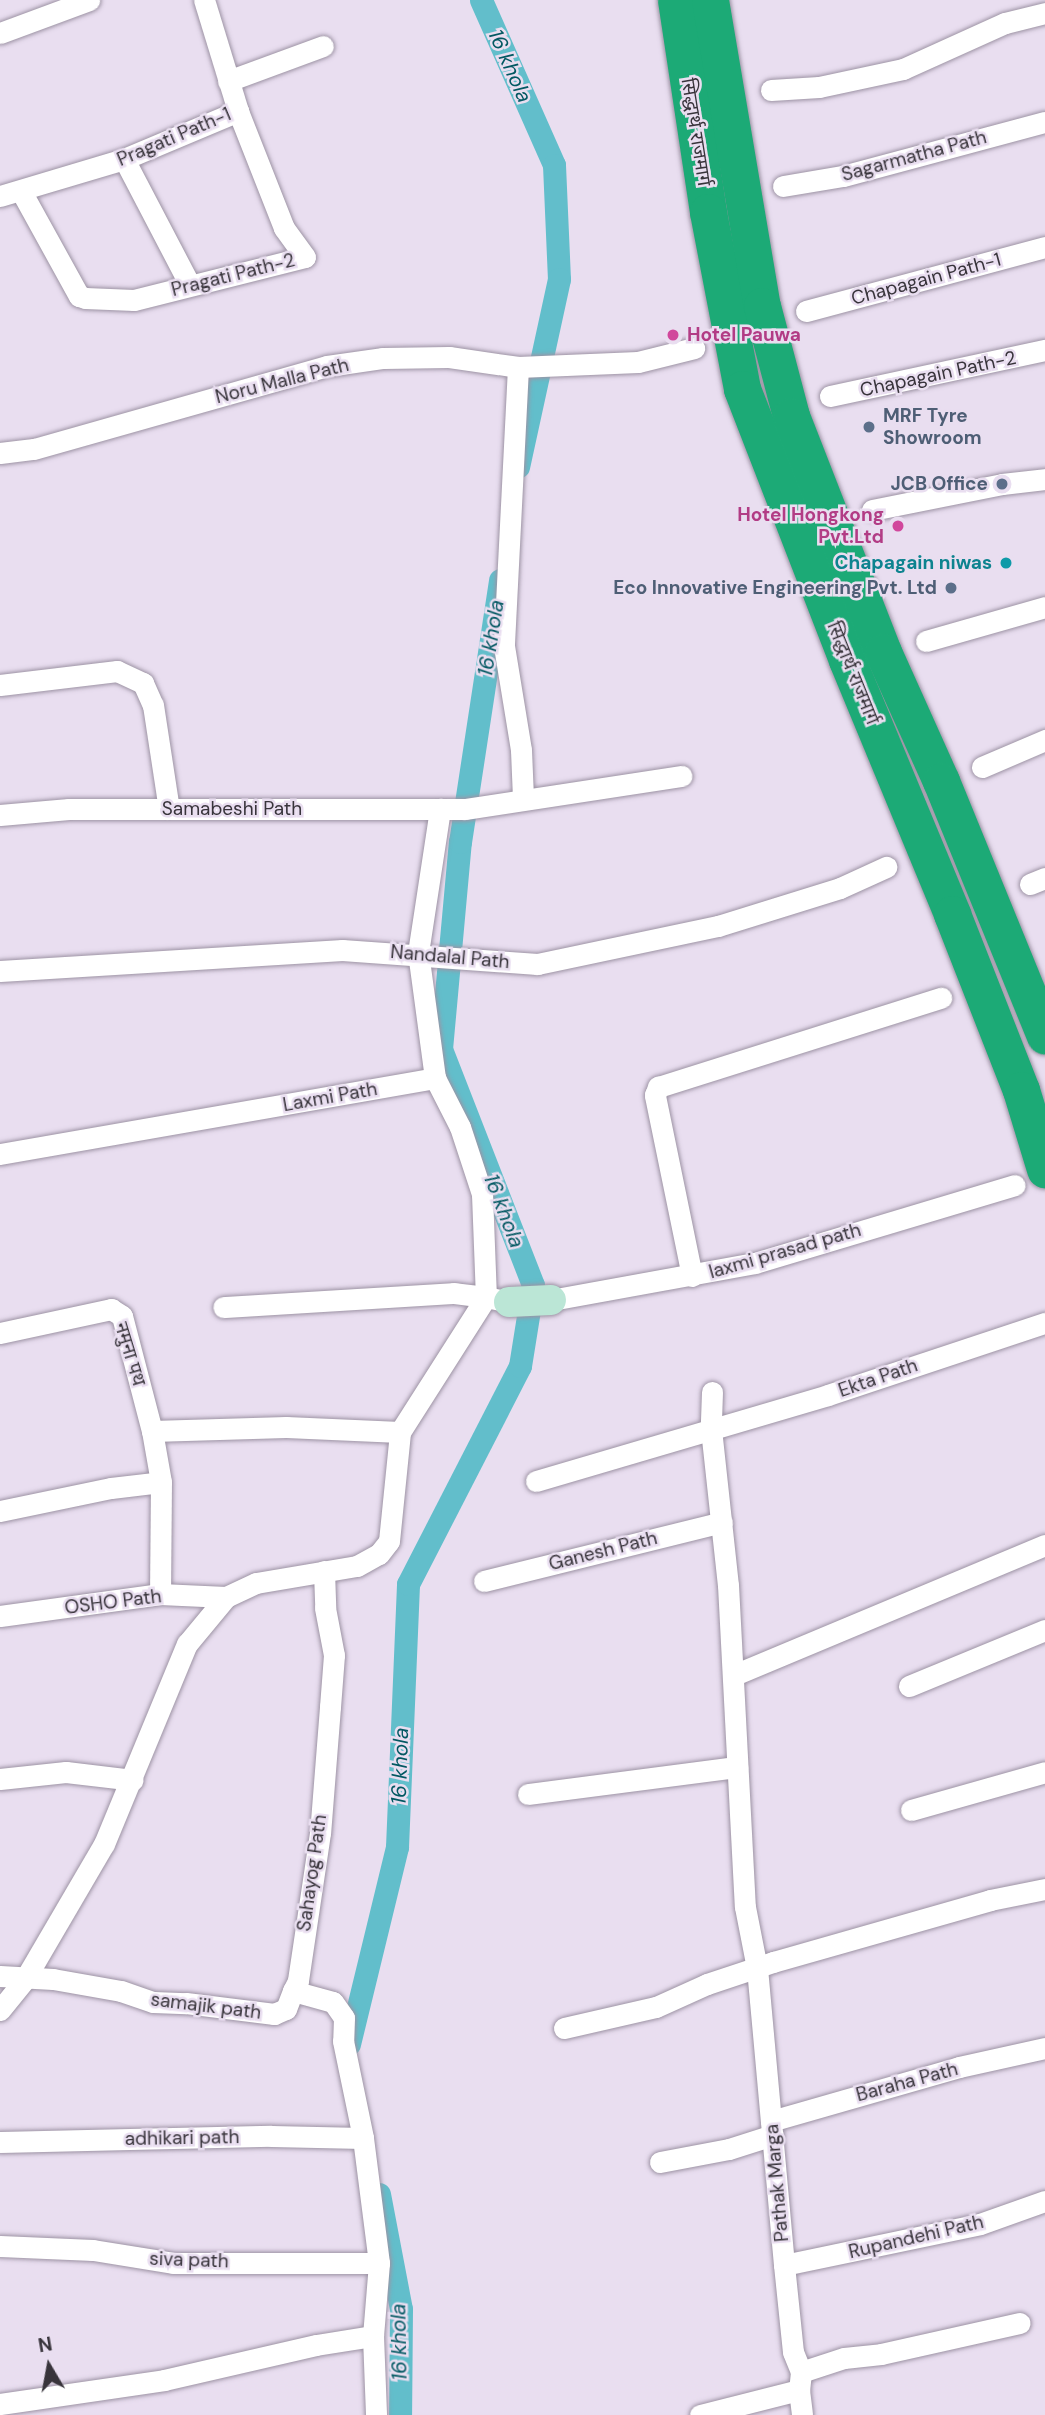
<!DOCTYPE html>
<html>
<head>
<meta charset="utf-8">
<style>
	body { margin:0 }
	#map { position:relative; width:1045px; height:2415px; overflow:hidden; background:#e9def0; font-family:"DM Sans","Noto Sans Devanagari",sans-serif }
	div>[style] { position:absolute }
	.canal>* { height:23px; margin:-11.5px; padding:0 11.5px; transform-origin:11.5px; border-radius:11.5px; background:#62becb }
	.roads { filter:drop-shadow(0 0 2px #9d93a4) drop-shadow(0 0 2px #9d93a4) }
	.street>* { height:21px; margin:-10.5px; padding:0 10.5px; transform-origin:10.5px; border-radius:10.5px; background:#fff }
	.secondary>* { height:30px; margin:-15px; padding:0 15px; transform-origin:15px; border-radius:15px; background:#bbe6d6 }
	.highway>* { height:37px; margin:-18.5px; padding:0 18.5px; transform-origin:18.5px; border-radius:18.5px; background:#1caa76 }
	.dots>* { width:19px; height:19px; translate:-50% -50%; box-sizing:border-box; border:4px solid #e9def0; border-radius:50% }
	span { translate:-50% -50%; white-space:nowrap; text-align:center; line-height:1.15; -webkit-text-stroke:5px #e9def0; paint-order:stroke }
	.street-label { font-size:19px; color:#38343b }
	.hotel-label { font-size:19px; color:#b23c85; font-weight:700 }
	.left { translate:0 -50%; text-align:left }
	.right { translate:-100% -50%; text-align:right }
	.service-label { font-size:19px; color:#4e5e75; font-weight:700 }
	.culture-label { font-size:19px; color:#0d838f; font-weight:700 }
	.water-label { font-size:21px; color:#025862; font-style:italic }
	.north { position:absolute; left:14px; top:2331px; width:70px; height:70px; -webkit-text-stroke:5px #e9def0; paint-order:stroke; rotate:350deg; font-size:19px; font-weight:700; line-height:28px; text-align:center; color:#38343b }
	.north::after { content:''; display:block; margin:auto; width:24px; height:32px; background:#38343b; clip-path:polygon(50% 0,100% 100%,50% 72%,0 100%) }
</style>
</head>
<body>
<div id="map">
	<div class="canal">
		<i style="left:481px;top:0;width:180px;rotate:66.1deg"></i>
		<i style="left:554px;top:165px;width:114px;rotate:87.5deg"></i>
		<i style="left:559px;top:279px;width:192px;rotate:102.3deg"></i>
		<i style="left:349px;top:2044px;width:203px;rotate:-76.3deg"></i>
		<i style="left:397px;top:1847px;width:263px;rotate:-87.6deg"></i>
		<i style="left:408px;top:1584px;width:245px;rotate:-62.8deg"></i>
		<i style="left:520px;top:1366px;width:82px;rotate:-80.9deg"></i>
		<i style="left:533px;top:1285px;width:253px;rotate:-111.3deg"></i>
		<i style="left:441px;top:1049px;width:208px;rotate:-84.8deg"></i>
		<i style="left:460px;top:842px;width:265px;rotate:-81.3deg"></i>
		<i style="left:379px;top:2194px;width:117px;rotate:79.2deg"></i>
		<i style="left:401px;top:2309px;width:106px;rotate:90.5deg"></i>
	</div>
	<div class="roads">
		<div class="street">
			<i style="left:0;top:33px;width:95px;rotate:-20.3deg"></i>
			<i style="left:228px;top:81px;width:101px;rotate:-20.2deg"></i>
			<i style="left:771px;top:90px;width:48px;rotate:-3.6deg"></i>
			<i style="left:819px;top:87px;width:86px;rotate:-12.1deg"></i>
			<i style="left:903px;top:69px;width:112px;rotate:-24.3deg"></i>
			<i style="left:1005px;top:23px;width:41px;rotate:-14deg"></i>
			<i style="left:124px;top:159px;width:142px;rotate:62.4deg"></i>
			<i style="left:783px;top:186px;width:61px;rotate:-9.5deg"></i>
			<i style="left:843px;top:176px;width:209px;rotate:-15deg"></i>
			<i style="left:21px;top:191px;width:120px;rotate:61.1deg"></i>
			<i style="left:79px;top:296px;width:6px;rotate:18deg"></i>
			<i style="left:85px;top:298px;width:49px;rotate:2.3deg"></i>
			<i style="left:134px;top:300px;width:176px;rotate:-14.1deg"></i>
			<i style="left:305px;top:257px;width:36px;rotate:-126deg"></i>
			<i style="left:284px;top:228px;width:126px;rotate:-111.5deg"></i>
			<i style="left:0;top:196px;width:129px;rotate:-16.6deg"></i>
			<i style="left:124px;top:159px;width:124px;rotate:-22.8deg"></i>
			<i style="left:238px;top:111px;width:116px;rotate:-107deg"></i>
			<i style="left:806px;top:311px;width:247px;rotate:-15deg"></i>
			<i style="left:518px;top:367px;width:279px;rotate:92.9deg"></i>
			<i style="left:504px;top:646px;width:105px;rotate:80.7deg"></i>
			<i style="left:521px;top:750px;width:48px;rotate:87.6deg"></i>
			<i style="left:830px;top:396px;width:220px;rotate:-12.1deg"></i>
			<i style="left:0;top:453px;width:34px;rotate:-7deg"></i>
			<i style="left:34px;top:449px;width:305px;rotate:-15.8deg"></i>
			<i style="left:327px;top:366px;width:57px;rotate:-8.1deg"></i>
			<i style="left:383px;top:358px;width:66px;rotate:-0.9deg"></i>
			<i style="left:449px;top:357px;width:70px;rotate:8.2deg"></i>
			<i style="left:518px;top:367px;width:120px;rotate:-2.4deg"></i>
			<i style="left:638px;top:362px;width:58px;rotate:-14deg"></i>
			<i style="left:872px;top:510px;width:133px;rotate:-11.3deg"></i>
			<i style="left:1002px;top:484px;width:43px;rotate:-6.6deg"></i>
			<i style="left:926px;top:641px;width:124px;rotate:-15.9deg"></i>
			<i style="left:0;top:685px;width:118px;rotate:-6.8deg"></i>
			<i style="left:117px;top:671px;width:29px;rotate:25deg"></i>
			<i style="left:143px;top:683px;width:24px;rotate:66deg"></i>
			<i style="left:153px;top:705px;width:105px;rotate:81.3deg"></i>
			<i style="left:982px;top:767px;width:69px;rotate:-23.2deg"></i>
			<i style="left:0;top:815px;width:69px;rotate:-5deg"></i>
			<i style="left:69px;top:809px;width:396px"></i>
			<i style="left:465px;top:809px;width:219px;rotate:-8.7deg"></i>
			<i style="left:1030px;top:884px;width:16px;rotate:-22deg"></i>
			<i style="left:0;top:971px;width:343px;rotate:-3.5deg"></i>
			<i style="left:342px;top:950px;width:196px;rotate:4.1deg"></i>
			<i style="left:537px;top:964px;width:185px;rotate:-11.9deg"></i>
			<i style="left:718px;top:926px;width:128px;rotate:-17.3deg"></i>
			<i style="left:840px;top:888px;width:51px;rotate:-24.5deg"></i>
			<i style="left:435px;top:1078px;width:126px;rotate:-97.7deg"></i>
			<i style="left:418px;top:953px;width:146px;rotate:-81.3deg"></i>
			<i style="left:0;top:1154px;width:442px;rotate:-9.9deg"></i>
			<i style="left:435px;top:1078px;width:55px;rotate:63deg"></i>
			<i style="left:460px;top:1127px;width:71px;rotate:71.8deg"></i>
			<i style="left:482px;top:1194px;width:103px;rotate:87.8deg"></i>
			<i style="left:486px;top:1297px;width:32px;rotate:-173deg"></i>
			<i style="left:454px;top:1293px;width:231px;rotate:176.5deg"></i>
			<i style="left:692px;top:1276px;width:185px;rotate:-101.6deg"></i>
			<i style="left:655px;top:1095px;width:9px;rotate:-69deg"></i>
			<i style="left:658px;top:1087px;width:297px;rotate:-17.5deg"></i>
			<i style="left:551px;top:1300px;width:207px;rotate:-10.3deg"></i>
			<i style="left:755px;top:1263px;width:271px;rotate:-16.7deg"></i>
			<i style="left:0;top:1333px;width:114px;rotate:-12.2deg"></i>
			<i style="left:111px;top:1309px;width:13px;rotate:32deg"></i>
			<i style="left:122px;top:1316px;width:119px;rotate:75.4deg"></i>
			<i style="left:712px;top:1392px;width:37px;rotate:92deg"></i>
			<i style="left:711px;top:1429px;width:157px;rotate:83.8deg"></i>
			<i style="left:728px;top:1585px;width:322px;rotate:87deg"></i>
			<i style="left:745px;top:1907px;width:62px;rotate:78.9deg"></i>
			<i style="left:757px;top:1968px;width:298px;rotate:84.8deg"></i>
			<i style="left:784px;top:2265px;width:87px;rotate:84.1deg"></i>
			<i style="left:793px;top:2352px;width:22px;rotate:68deg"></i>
			<i style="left:801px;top:2372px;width:18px;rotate:96deg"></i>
			<i style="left:799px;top:2390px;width:25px;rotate:83deg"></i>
			<i style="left:536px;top:1481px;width:304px;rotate:-16.4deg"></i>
			<i style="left:828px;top:1395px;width:229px;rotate:-18.4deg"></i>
			<i style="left:161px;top:1482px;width:52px;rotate:-100deg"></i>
			<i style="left:152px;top:1431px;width:134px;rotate:-1.7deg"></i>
			<i style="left:286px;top:1427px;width:114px;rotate:2.5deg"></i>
			<i style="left:0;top:1511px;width:113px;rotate:-11.7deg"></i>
			<i style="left:111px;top:1488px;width:50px;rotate:-6.8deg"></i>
			<i style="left:161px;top:1482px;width:112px;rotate:90.5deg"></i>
			<i style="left:324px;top:1571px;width:37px;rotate:88deg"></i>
			<i style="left:325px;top:1608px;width:48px;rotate:79.2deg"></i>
			<i style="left:334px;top:1655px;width:52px;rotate:94.4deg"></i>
			<i style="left:330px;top:1707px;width:126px;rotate:94.5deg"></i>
			<i style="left:320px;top:1833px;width:150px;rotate:98.5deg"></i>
			<i style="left:298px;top:1981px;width:11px;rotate:117deg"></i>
			<i style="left:293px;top:1991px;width:41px;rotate:15.4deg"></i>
			<i style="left:333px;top:2002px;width:19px;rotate:55deg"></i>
			<i style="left:344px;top:2018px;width:23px;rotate:92deg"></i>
			<i style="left:343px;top:2041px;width:99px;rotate:78.3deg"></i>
			<i style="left:363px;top:2138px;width:126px;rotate:82.7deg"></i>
			<i style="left:379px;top:2263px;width:73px;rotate:94.7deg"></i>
			<i style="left:373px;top:2336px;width:79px;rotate:87.8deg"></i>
			<i style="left:484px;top:1581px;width:245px;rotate:-13.9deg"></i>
			<i style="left:0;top:1616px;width:162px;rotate:-7.8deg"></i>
			<i style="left:160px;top:1594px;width:66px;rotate:2.6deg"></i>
			<i style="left:734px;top:1675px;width:337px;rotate:-22.7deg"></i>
			<i style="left:909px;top:1686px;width:147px;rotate:-22.4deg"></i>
			<i style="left:0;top:1779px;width:66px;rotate:-6.1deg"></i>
			<i style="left:66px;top:1772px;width:67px;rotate:6.8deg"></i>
			<i style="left:528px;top:1794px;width:211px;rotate:-7.4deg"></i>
			<i style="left:911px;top:1810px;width:139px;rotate:-15.8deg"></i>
			<i style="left:0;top:1976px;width:53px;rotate:3.2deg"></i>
			<i style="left:53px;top:1979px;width:69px;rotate:10deg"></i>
			<i style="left:121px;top:1991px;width:34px;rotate:19deg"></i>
			<i style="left:153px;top:2002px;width:33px;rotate:2deg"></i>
			<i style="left:186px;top:2003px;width:89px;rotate:7.1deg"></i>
			<i style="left:274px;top:2014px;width:13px;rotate:-23deg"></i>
			<i style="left:286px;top:2009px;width:19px;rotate:-69deg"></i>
			<i style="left:0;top:2010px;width:40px;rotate:-51deg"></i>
			<i style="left:25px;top:1979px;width:156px;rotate:-59.7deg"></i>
			<i style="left:104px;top:1844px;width:217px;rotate:-67.5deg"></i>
			<i style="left:187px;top:1644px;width:61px;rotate:-50.3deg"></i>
			<i style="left:226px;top:1597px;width:33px;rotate:-25deg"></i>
			<i style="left:256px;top:1583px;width:102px;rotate:-9.6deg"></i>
			<i style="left:357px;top:1566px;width:25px;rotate:-29deg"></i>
			<i style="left:379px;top:1554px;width:16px;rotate:-52deg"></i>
			<i style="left:389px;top:1541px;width:110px;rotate:-84.2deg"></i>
			<i style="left:400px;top:1432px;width:160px;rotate:-57.5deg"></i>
			<i style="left:486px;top:1297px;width:24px;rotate:12deg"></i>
			<i style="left:564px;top:2028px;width:94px;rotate:-12.9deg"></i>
			<i style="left:656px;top:2007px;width:56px;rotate:-24.3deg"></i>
			<i style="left:707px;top:1984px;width:70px;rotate:-18.4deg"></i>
			<i style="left:773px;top:1962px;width:226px;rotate:-15.9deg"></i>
			<i style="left:990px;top:1900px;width:56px;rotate:-11.3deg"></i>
			<i style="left:771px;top:2121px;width:196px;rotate:-16deg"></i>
			<i style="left:959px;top:2067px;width:88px;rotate:-12.5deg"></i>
			<i style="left:0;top:2142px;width:271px;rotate:-1.3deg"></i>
			<i style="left:271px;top:2136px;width:92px;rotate:1.2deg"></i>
			<i style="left:660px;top:2162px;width:70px;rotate:-10.7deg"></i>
			<i style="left:729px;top:2149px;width:46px;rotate:-17.7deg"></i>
			<i style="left:0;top:2246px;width:93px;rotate:2.5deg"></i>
			<i style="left:93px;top:2250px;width:81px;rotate:9.2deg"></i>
			<i style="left:173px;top:2263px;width:206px"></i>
			<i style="left:784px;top:2265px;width:200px;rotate:-11.8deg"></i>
			<i style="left:980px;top:2224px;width:69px;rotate:-19.5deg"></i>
			<i style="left:801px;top:2372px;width:45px;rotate:-18deg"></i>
			<i style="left:844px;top:2358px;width:37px;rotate:-6deg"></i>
			<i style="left:881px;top:2354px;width:142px;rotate:-12.6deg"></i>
			<i style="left:0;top:2404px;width:166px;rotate:-8.3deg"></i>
			<i style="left:164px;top:2380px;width:156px;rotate:-13deg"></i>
			<i style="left:316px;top:2345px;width:58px;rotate:-9deg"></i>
			<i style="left:700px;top:2415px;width:102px;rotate:-14.2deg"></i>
		</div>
		<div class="secondary">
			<i style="left:509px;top:1302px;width:42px;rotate:-2.7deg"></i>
		</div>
		<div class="highway">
			<i style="left:676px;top:0;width:214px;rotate:81.4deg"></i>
			<i style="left:708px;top:212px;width:180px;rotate:79.1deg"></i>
			<i style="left:742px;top:389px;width:291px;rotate:68.8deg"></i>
			<i style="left:847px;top:660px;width:275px;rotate:67.5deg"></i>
			<i style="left:952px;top:914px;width:189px;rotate:68.6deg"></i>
			<i style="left:1021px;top:1090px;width:83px;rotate:73.1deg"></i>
			<i style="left:710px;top:0;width:310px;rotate:80.4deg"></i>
			<i style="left:762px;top:306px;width:114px;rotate:75.2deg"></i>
			<i style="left:791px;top:416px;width:253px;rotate:68.7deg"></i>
			<i style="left:883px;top:652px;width:141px;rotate:65.8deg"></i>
			<i style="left:941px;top:781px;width:275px;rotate:67.8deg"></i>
		</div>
	</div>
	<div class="dots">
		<i style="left:673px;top:335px;background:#d1479c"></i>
		<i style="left:869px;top:427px;background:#5c6f8a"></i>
		<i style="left:1002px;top:484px;background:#5c6f8a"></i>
		<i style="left:898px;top:526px;background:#d1479c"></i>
		<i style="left:1006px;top:563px;background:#0f9aa8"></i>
		<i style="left:951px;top:588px;background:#5c6f8a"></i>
	</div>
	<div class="street-label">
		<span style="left:696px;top:132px;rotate:81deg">सिद्धार्थ राजमार्ग</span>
		<span style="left:174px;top:137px;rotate:-23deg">Pragati Path-1</span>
		<span style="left:914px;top:156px;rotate:-15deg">Sagarmatha Path</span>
		<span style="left:233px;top:275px;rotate:-14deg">Pragati Path-2</span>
		<span style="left:926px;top:279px;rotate:-15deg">Chapagain Path-1</span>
		<span style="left:938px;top:374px;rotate:-12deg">Chapagain Path-2</span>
		<span style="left:282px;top:381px;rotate:-14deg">Noru Malla Path</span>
		<span style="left:853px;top:673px;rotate:68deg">सिद्धार्थ राजमार्ग</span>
		<span style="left:232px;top:809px">Samabeshi Path</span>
		<span style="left:450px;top:957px;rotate:5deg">Nandalal Path</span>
		<span style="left:330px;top:1097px;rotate:-10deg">Laxmi Path</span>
		<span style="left:785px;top:1251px;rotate:-16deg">laxmi prasad path</span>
		<span style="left:130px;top:1354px;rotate:73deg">नमुना पथ</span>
		<span style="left:878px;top:1378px;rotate:-19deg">Ekta Path</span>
		<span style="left:603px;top:1551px;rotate:-14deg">Ganesh Path</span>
		<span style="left:113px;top:1602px;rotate:-7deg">OSHO Path</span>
		<span style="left:312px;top:1873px;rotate:-82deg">Sahayog Path</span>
		<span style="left:206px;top:2006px;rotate:7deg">samajik path</span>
		<span style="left:907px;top:2082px;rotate:-15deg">Baraha Path</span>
		<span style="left:182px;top:2138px;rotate:-1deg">adhikari path</span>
		<span style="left:777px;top:2183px;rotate:-95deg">Pathak Marga</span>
		<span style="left:916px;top:2237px;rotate:-13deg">Rupandehi Path</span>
		<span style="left:189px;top:2260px;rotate:2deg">siva path</span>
	</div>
	<div class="hotel-label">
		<span class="left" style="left:687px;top:335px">Hotel Pauwa</span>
		<span class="right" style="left:884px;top:526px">Hotel Hongkong<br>Pvt.Ltd</span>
	</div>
	<div class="service-label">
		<span class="left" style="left:883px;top:427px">MRF Tyre<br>Showroom</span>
		<span class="right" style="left:988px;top:484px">JCB Office</span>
		<span class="right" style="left:937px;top:588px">Eco Innovative Engineering Pvt. Ltd</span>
	</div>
	<div class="culture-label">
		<span class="right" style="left:992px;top:563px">Chapagain niwas</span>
	</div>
	<div class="water-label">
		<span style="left:510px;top:66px;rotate:66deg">16 khola</span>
		<span style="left:491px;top:638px;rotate:-81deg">16 khola</span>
		<span style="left:504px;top:1211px;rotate:69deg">16 khola</span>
		<span style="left:400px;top:1766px;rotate:-88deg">16 khola</span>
		<span style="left:399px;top:2342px;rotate:-91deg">16 khola</span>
	</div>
	<div class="north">N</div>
</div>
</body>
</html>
